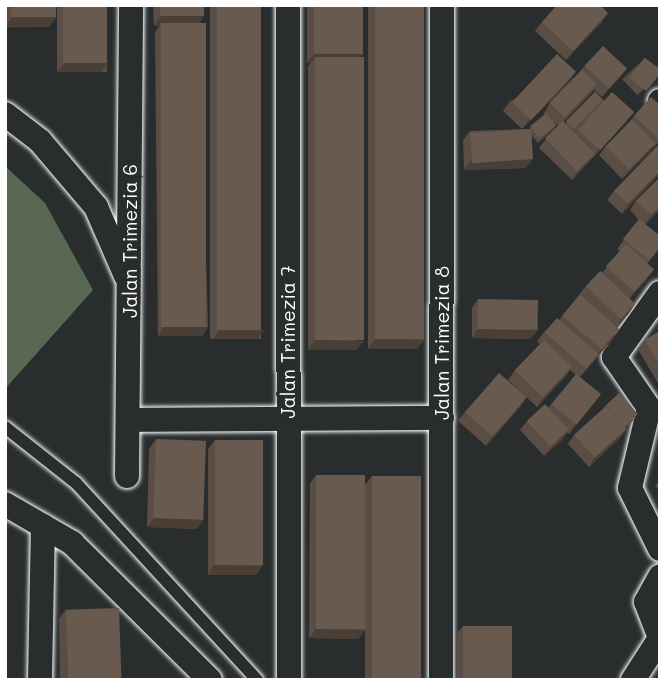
<!DOCTYPE html>
<html>
<head>
<meta charset="utf-8">
<style>
	body { margin:0 }
	#map { position:relative; width:665px; height:685px; overflow:hidden; background:#2a2d2e; font-family:Mali,sans-serif }
	div>[style] { position:absolute }
	.green>* { inset:0; background:#586852 }
	.roads { filter:drop-shadow(0 0 2px #fff) drop-shadow(0 0 2px #fff) }
	.service>* { height:12px; margin:-6px; padding:0 6px; transform-origin:6px; border-radius:6px; background:#2a2d2e }
	.minor>* { height:24px; margin:-12px; padding:0 12px; transform-origin:12px; border-radius:12px; background:#2a2d2e }
	.wall>* { inset:0; background:#594d44; transform-origin:0 0 }
	.shaded-wall>* { inset:0; background:#493f37 }
	.building>* { inset:0; background:#685a4f; transform-origin:0 0 }
	span { translate:-50% -50%; white-space:nowrap; text-align:center; line-height:1.15; -webkit-text-stroke:7px #2a2d2e; paint-order:stroke }
	.street-label { font-size:19px; color:#fff }
	.frame { position:absolute; inset:0; border:7px solid #fff; pointer-events:none }
</style>
</head>
<body>
<div id="map">
	<div class="green">
		<i style="clip-path:polygon(5px 166px,45px 203px,93px 290px,5px 389px)"></i>
	</div>
	<div class="roads">
		<div class="service">
			<i style="left:5px;top:427px;width:90px;rotate:38.3deg"></i>
			<i style="left:76px;top:483px;width:268px;rotate:47.4deg"></i>
		</div>
		<div class="minor">
			<i style="left:288px;top:5px;width:675px;rotate:89.92deg"></i>
			<i style="left:660px;top:101px;width:4px;rotate:90deg"></i>
			<i style="left:5px;top:114px;width:44px;rotate:37.6deg"></i>
			<i style="left:40px;top:141px;width:87px;rotate:49.7deg"></i>
			<i style="left:96px;top:207px;width:75px;rotate:66.5deg"></i>
			<i style="left:660px;top:293px;width:79px;rotate:125.7deg"></i>
			<i style="left:614px;top:357px;width:62px;rotate:55.5deg"></i>
			<i style="left:649px;top:408px;width:82px;rotate:103.4deg"></i>
			<i style="left:630px;top:488px;width:68px;rotate:63.8deg"></i>
			<i style="left:130px;top:420px;width:312px;rotate:-0.4deg"></i>
			<i style="left:127px;top:476px;width:471px;rotate:-89.5deg"></i>
			<i style="left:5px;top:504px;width:78px;rotate:30.2deg"></i>
			<i style="left:72px;top:543px;width:194px;rotate:44.8deg"></i>
			<i style="left:40px;top:680px;width:154px;rotate:-88.9deg"></i>
			<i style="left:441px;top:680px;width:675px;rotate:-89.92deg"></i>
			<i style="left:633px;top:680px;width:50px;rotate:-57.3deg"></i>
			<i style="left:660px;top:638px;width:39px;rotate:-111deg"></i>
			<i style="left:646px;top:602px;width:29px;rotate:-61deg"></i>
		</div>
	</div>
	<div class="wall">
		<i style="clip-path:polygon(5px 5px,56px 5px,56px 17px,49px 27px,5px 27px)"></i>
		<i style="left:57px;top:5px;width:50px;height:67px"></i>
		<i style="clip-path:polygon(153px 5px,204px 5px,199px 23px,208px 327px,202px 336px,158px 336px,155px 32px,160px 25px,154px 26px)"></i>
		<i style="left:210px;top:5px;width:51px;height:334px"></i>
		<i style="clip-path:polygon(307px 5px,363px 5px,363px 54px,361px 57px,357px 350px,308px 350px,308px 66px,311px 63px,307px 63px)"></i>
		<i style="clip-path:polygon(368px 5px,424px 5px,424px 340px,417px 349px,368px 349px)"></i>
		<i style="clip-path:polygon(608px 13px,601px 23px,566px 60px,535px 31px,542px 22px)"></i>
		<i style="left:645px;top:58px;width:22px;height:31px;rotate:47deg"></i>
		<i style="clip-path:polygon(585px 66px,627px 68px,620px 77px,602px 97px,594px 90px,564px 122px,565px 124px,595px 92px,627px 121px,572px 180px,539px 148px,546px 139px,558px 126px,554px 122px,553px 130px,538px 143px,532px 136px,526px 168px,464px 170px,463px 140px,470px 131px,522px 129px,503px 111px,510px 101px,569px 82px,522px 129px,529px 129px,545px 114px,544px 113px,550px 103px)"></i>
		<i style="clip-path:polygon(651px 97px,660px 141px,622px 179px,599px 155px,606px 146px,630px 121px)"></i>
		<i style="clip-path:polygon(660px 148px,660px 174px,622px 214px,607px 200px,614px 191px)"></i>
		<i style="clip-path:polygon(660px 177px,660px 210px,645px 224px,660px 236px,660px 248px,647px 264px,647px 279px,630px 298px,629px 313px,616px 327px,613px 339px,580px 377px,601px 394px,569px 434px,567px 433px,563px 439px,544px 456px,520px 430px,527px 421px,548px 408px,576px 375px,570px 370px,566px 376px,537px 407px,508px 380px,515px 370px,540px 344px,537px 341px,544px 332px,559px 320px,586px 286px,602px 273px,620px 251px,617px 249px,639px 220px,630px 210px,636px 201px)"></i>
		<i style="clip-path:polygon(478px 299px,531px 339px,472px 338px,472px 308px)"></i>
		<i style="clip-path:polygon(660px 331px,660px 387px,638px 349px,645px 340px)"></i>
		<i style="clip-path:polygon(520px 407px,486px 446px,458px 421px,465px 412px)"></i>
		<i style="clip-path:polygon(635px 419px,625px 428px,620px 438px,589px 467px,568px 444px,574px 435px)"></i>
		<i style="clip-path:polygon(156px 439px,197px 529px,147px 527px,149px 449px)"></i>
		<i style="clip-path:polygon(215px 440px,262px 566px,256px 575px,208px 575px,208px 449px)"></i>
		<i style="clip-path:polygon(316px 475px,365px 485px,372px 476px,420px 680px,365px 680px,365px 630px,358px 639px,309px 638px,310px 484px)"></i>
		<i style="clip-path:polygon(660px 480px,660px 491px,655px 486px)"></i>
		<i style="clip-path:polygon(66px 609px,121px 680px,60px 680px,59px 619px)"></i>
		<i style="clip-path:polygon(463px 626px,512px 680px,456px 680px,456px 635px)"></i>
	</div>
	<div class="shaded-wall">
		<i style="clip-path:polygon(463px 5px,512px 5px,511px 7px,462px 6px)"></i>
		<i style="clip-path:polygon(608px 13px,601px 23px,566px 60px,573px 51px)"></i>
		<i style="clip-path:polygon(160px 16px,204px 16px,198px 25px,161px 23px,160px 25px,154px 26px)"></i>
		<i style="clip-path:polygon(12px 17px,56px 17px,49px 27px,5px 26px)"></i>
		<i style="clip-path:polygon(314px 54px,363px 54px,356px 64px,315px 57px,311px 63px,307px 63px)"></i>
		<i style="clip-path:polygon(64px 63px,108px 63px,101px 72px,57px 72px)"></i>
		<i style="clip-path:polygon(627px 68px,620px 77px,602px 97px,609px 88px)"></i>
		<i style="clip-path:polygon(576px 72px,569px 82px,522px 129px,529px 120px)"></i>
		<i style="clip-path:polygon(597px 85px,591px 94px,559px 127px,566px 118px)"></i>
		<i style="clip-path:polygon(634px 112px,627px 121px,592px 159px,599px 149px)"></i>
		<i style="clip-path:polygon(556px 125px,553px 130px,538px 143px,541px 138px)"></i>
		<i style="clip-path:polygon(655px 143px,649px 153px,622px 179px,629px 170px)"></i>
		<i style="clip-path:polygon(595px 154px,588px 163px,572px 180px,578px 171px)"></i>
		<i style="clip-path:polygon(533px 159px,526px 168px,464px 170px,471px 160px)"></i>
		<i style="clip-path:polygon(660px 171px,660px 174px,622px 214px,628px 204px)"></i>
		<i style="clip-path:polygon(660px 207px,660px 210px,645px 225px,651px 215px)"></i>
		<i style="clip-path:polygon(654px 269px,647px 279px,627px 301px,634px 292px)"></i>
		<i style="clip-path:polygon(635px 304px,629px 313px,615px 329px,621px 319px)"></i>
		<i style="clip-path:polygon(164px 327px,208px 327px,202px 336px,158px 336px)"></i>
		<i style="clip-path:polygon(478px 329px,538px 330px,531px 339px,472px 338px)"></i>
		<i style="clip-path:polygon(619px 329px,613px 339px,594px 359px,601px 350px)"></i>
		<i style="clip-path:polygon(220px 330px,264px 330px,257px 339px,213px 339px)"></i>
		<i style="clip-path:polygon(375px 339px,424px 340px,417px 349px,368px 349px)"></i>
		<i style="clip-path:polygon(314px 340px,364px 341px,357px 350px,308px 350px)"></i>
		<i style="clip-path:polygon(572px 367px,566px 376px,537px 407px,544px 397px)"></i>
		<i style="clip-path:polygon(601px 394px,594px 404px,569px 434px,575px 424px)"></i>
		<i style="clip-path:polygon(527px 397px,520px 407px,486px 446px,492px 436px)"></i>
		<i style="clip-path:polygon(627px 429px,620px 438px,589px 467px,595px 457px)"></i>
		<i style="clip-path:polygon(569px 430px,563px 439px,544px 456px,551px 447px)"></i>
		<i style="clip-path:polygon(154px 518px,204px 519px,197px 529px,147px 527px)"></i>
		<i style="clip-path:polygon(214px 565px,262px 566px,256px 575px,208px 575px)"></i>
		<i style="clip-path:polygon(316px 629px,365px 630px,358px 639px,309px 638px)"></i>
	</div>
	<div class="building">
		<i style="left:11px;top:5px;width:45px;height:12px"></i>
		<i style="left:63px;top:5px;width:44px;height:58px"></i>
		<i style="left:160px;top:5px;width:44px;height:11px"></i>
		<i style="left:217px;top:5px;width:44px;height:325px"></i>
		<i style="left:314px;top:5px;width:49px;height:49px"></i>
		<i style="left:375px;top:5px;width:49px;height:334px"></i>
		<i style="clip-path:polygon(557px 5px,600px 5px,608px 13px,573px 51px,542px 22px)"></i>
		<i style="left:161px;top:23px;width:45px;height:304px"></i>
		<i style="left:603px;top:46px;width:33px;height:27px;rotate:43deg"></i>
		<i style="left:557px;top:54px;width:26px;height:66px;rotate:43deg"></i>
		<i style="left:315px;top:57px;width:49px;height:283px"></i>
		<i style="clip-path:polygon(645px 58px,660px 69px,660px 74px,646px 91px,629px 78px)"></i>
		<i style="left:582px;top:70px;width:21px;height:46px;rotate:45deg"></i>
		<i style="left:595px;top:92px;width:11px;height:41px;rotate:45deg"></i>
		<i style="left:612px;top:92px;width:30px;height:51px;rotate:42deg"></i>
		<i style="clip-path:polygon(651px 97px,660px 105px,659px 139px,634px 116px)"></i>
		<i style="left:546px;top:113px;width:16px;height:21px;rotate:50deg"></i>
		<i style="left:632px;top:120px;width:33px;height:37px;rotate:45deg"></i>
		<i style="left:563px;top:121px;width:46px;height:25px;rotate:46deg"></i>
		<i style="left:531px;top:129px;width:30px;height:61px;rotate:86deg"></i>
		<i style="clip-path:polygon(657px 146px,660px 148px,660px 171px,628px 204px,614px 191px)"></i>
		<i style="clip-path:polygon(660px 177px,660px 207px,651px 215px,636px 201px)"></i>
		<i style="clip-path:polygon(639px 219px,660px 236px,660px 247px,649px 260px,623px 239px)"></i>
		<i style="left:626px;top:244px;width:38px;height:30px;rotate:42deg"></i>
		<i style="left:600px;top:271px;width:48px;height:21px;rotate:43deg"></i>
		<i style="left:580px;top:295px;width:52px;height:27px;rotate:41deg"></i>
		<i style="left:478px;top:299px;width:60px;height:30px;rotate:1deg"></i>
		<i style="left:557px;top:318px;width:55px;height:19px;rotate:41deg"></i>
		<i style="clip-path:polygon(660px 331px,660px 366px,645px 340px)"></i>
		<i style="left:544px;top:340px;width:39px;height:42px;rotate:44deg"></i>
		<i style="left:499px;top:373px;width:37px;height:52px;rotate:41deg"></i>
		<i style="left:576px;top:374px;width:32px;height:39px;rotate:39deg"></i>
		<i style="clip-path:polygon(619px 393px,638px 414px,625px 427px,606px 406px,603px 408px)"></i>
		<i style="left:545px;top:404px;width:35px;height:25px;rotate:47deg"></i>
		<i style="left:606px;top:406px;width:31px;height:43px;rotate:48deg"></i>
		<i style="left:156px;top:439px;width:50px;height:79px;rotate:2deg"></i>
		<i style="left:215px;top:440px;width:48px;height:125px"></i>
		<i style="left:316px;top:475px;width:49px;height:154px"></i>
		<i style="left:372px;top:476px;width:49px;height:204px"></i>
		<i style="clip-path:polygon(5px 543px,6px 543px,7px 680px,5px 680px)"></i>
		<i style="left:119px;top:608px;width:72px;height:53px;rotate:88deg"></i>
		<i style="left:463px;top:626px;width:49px;height:54px"></i>
		<i style="left:132px;top:679px;width:38px;height:1px"></i>
	</div>
	<div class="street-label">
		<span style="left:130px;top:241px;rotate:-90deg">Jalan Trimezia 6</span>
		<span style="left:288px;top:342px;rotate:-90deg">Jalan Trimezia 7</span>
		<span style="left:442px;top:343px;rotate:-90deg">Jalan Trimezia 8</span>
	</div>
	<div class="frame"></div>
</div>
</body>
</html>
